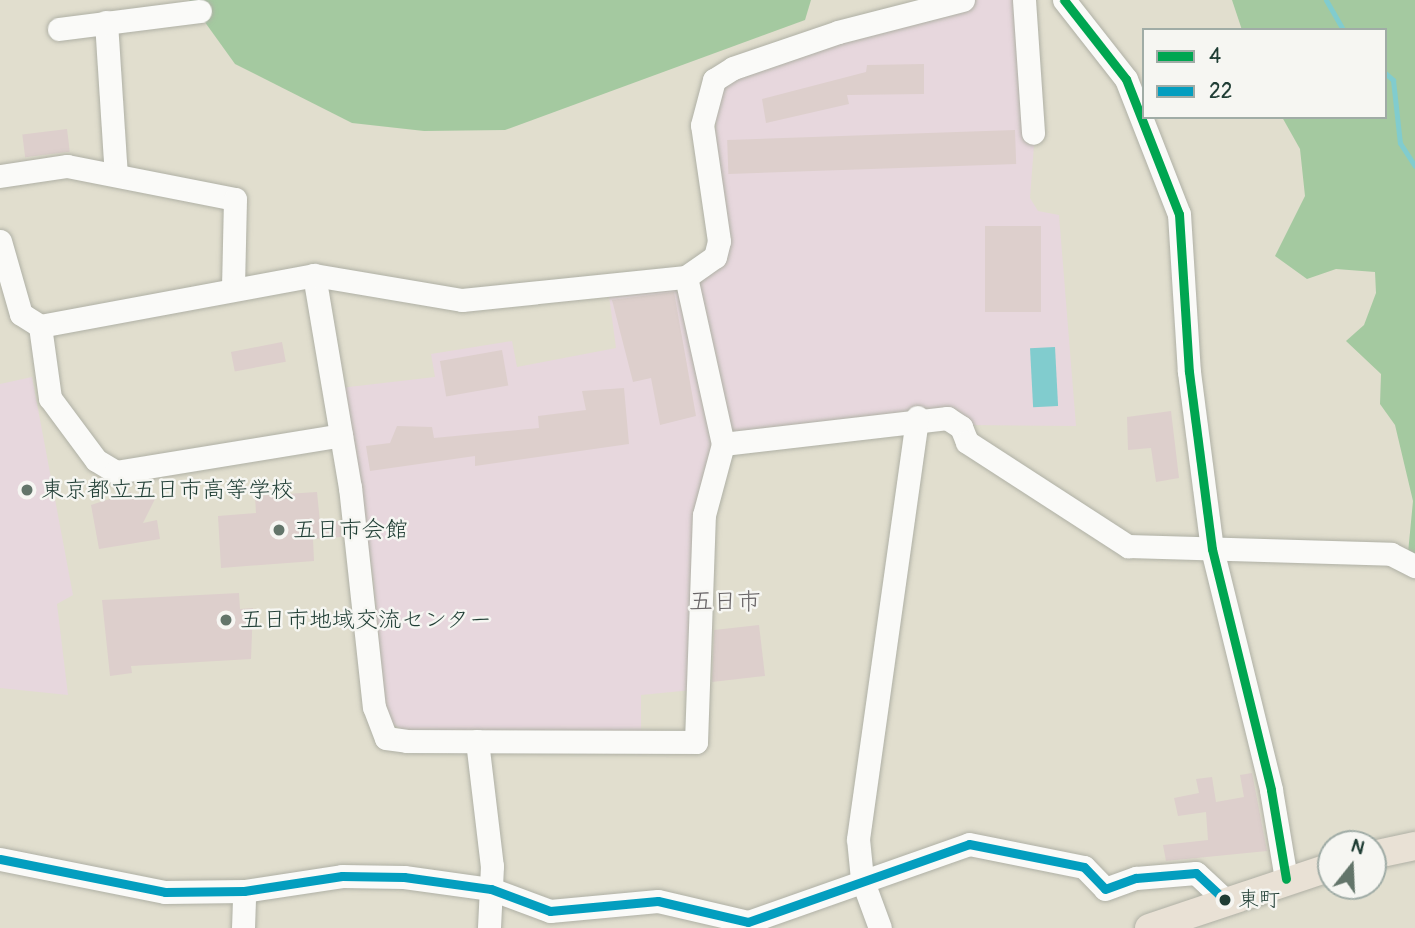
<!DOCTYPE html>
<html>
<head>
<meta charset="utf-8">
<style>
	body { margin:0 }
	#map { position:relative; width:1415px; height:928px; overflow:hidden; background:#e1dece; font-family:Pangolin,"Klee One",sans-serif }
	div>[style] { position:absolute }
	.built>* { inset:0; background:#e7d7dd }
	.forest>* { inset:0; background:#a4c9a0 }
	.water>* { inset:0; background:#81ccce; transform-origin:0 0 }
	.stream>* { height:5px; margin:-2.5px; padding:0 2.5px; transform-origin:2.5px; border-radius:2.5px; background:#81ccce }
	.building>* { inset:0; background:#ddcfcc; transform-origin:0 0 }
	.roads { filter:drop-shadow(0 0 2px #afb0a5) drop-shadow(0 0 2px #afb0a5) }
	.minor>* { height:23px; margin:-11.5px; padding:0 11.5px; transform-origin:11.5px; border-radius:11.5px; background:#fafaf8 }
	.major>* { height:28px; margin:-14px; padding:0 14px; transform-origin:14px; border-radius:14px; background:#e9e1d5 }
	.bus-1>* { height:9px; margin:-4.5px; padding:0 4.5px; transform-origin:4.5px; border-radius:4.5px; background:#00a651 }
	.bus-2>* { height:9px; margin:-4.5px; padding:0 4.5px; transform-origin:4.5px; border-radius:4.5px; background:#039ebf }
	.dots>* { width:19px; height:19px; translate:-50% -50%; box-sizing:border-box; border:4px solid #f6f6f2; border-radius:50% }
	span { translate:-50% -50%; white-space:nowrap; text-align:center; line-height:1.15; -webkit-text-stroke:5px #f6f6f2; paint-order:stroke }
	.bus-label { font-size:21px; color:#1f3d34 }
	.left { translate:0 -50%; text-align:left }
	.poi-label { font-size:23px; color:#1f3d34 }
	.neighbourhood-label { font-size:24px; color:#686466 }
	.legend { position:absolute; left:1142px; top:28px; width:245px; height:91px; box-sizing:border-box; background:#f6f6f2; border:2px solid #a0aca6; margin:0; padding:9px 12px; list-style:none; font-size:21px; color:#1f3d34 }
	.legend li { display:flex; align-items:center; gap:14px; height:35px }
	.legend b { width:35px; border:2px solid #a0aca6 }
	.north { position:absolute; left:1317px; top:830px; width:70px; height:70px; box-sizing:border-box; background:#f6f6f2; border:2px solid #a0aca6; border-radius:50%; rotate:18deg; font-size:19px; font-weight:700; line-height:28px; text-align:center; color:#1f3d34 }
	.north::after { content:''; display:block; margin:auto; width:24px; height:32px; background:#63756a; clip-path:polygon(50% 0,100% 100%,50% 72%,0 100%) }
</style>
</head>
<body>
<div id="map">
	<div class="built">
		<i style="clip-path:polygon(976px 0,1018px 0,1034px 145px,1030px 198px,1038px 211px,1059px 215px,1076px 426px,968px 425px,956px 409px,727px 433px,695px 287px,710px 273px,717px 91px,735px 72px)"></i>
		<i style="clip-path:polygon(680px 281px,717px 446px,692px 690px,641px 695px,641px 733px,405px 733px,387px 719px,372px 569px,340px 388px,435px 377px,431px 354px,512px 341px,517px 367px,616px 348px,608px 288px)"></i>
		<i style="clip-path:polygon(32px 377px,73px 595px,57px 604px,68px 695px,0 688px,0 384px)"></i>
	</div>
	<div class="forest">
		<i style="clip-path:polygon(189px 0,811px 0,805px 20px,505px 130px,424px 131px,352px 123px,235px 64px)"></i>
		<i style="clip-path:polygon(1232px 0,1415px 0,1415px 556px,1408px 553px,1413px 501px,1395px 425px,1380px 404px,1381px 374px,1346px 341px,1364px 325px,1376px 293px,1375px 272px,1336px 269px,1307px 279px,1275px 256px,1305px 196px,1300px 149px,1282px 117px,1385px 117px,1385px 30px,1242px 30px)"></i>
	</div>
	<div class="water">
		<i style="left:1055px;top:347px;width:59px;height:25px;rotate:87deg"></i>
	</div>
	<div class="stream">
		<i style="left:1326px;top:0;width:34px;rotate:60deg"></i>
		<i style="left:1385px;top:73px;width:11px;rotate:41deg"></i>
		<i style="left:1393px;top:80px;width:63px;rotate:83.7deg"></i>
		<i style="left:1400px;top:143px;width:27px;rotate:57deg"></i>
	</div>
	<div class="building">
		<i style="clip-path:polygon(924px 64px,924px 94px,847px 95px,849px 104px,766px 123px,762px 99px,866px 72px,867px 65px)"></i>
		<i style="left:67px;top:129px;width:23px;height:45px;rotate:83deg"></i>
		<i style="left:1015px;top:130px;width:34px;height:288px;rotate:88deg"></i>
		<i style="left:985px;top:226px;width:56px;height:86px"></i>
		<i style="clip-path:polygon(674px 292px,696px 416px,660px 425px,651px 378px,633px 382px,612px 300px)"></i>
		<i style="left:282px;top:342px;width:20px;height:52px;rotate:79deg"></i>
		<i style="left:502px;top:350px;width:36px;height:63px;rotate:80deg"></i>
		<i style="clip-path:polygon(624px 388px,629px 444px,475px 466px,475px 456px,370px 471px,366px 446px,390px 443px,397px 426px,432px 427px,434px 438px,539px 428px,538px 416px,586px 410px,582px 391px)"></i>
		<i style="clip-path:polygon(1171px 411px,1179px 478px,1156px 482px,1151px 448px,1128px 450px,1127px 417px)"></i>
		<i style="clip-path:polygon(131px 492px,132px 499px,157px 495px,143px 523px,157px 520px,160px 539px,99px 549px,91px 505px)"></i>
		<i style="clip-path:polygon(317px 492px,320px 522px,340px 521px,341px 537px,313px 539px,314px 561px,221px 568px,218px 516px,256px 513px,255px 496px)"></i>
		<i style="clip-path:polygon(239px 593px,240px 609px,253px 608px,251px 659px,131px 666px,132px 673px,110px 676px,102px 600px)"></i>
		<i style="clip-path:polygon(759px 625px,765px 676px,712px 682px,714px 630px)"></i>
		<i style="clip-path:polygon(1252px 773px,1267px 851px,1166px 861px,1163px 845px,1208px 840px,1206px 812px,1178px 816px,1174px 798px,1199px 793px,1196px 779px,1212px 777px,1216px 802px,1244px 797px,1240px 775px)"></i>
	</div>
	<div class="roads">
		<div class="minor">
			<i style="left:1024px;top:0;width:133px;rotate:86.1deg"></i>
			<i style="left:1064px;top:0;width:100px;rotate:51.9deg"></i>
			<i style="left:1126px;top:79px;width:145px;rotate:68.6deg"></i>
			<i style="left:1179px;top:214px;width:158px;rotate:86.4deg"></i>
			<i style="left:1189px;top:372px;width:178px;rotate:82.6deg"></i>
			<i style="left:1212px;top:549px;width:248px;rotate:76.2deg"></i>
			<i style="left:1271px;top:790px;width:90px;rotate:80.4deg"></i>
			<i style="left:106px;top:22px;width:153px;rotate:86.3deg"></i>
			<i style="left:59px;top:29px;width:142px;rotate:-7.3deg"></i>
			<i style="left:0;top:176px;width:68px;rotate:-8.5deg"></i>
			<i style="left:67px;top:166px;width:171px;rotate:11.1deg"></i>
			<i style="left:235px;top:199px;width:90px;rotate:91.3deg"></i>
			<i style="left:0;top:241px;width:76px;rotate:74deg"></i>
			<i style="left:21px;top:314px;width:22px;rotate:32deg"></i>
			<i style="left:40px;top:326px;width:73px;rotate:82.1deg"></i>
			<i style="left:50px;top:398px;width:77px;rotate:53.4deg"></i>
			<i style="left:96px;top:460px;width:23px;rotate:31deg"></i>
			<i style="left:116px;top:472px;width:228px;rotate:-9.3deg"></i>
			<i style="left:314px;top:275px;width:215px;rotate:80.4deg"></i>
			<i style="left:350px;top:487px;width:221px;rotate:83.8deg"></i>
			<i style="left:374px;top:707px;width:33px;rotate:69deg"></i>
			<i style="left:386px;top:738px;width:21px;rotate:8deg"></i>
			<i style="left:407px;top:741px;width:289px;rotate:0.2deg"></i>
			<i style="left:696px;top:742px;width:227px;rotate:-88deg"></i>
			<i style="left:704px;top:515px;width:73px;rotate:-75deg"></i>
			<i style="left:723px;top:444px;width:171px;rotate:-102.5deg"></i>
			<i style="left:40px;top:326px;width:279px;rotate:-10.5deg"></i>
			<i style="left:314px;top:275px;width:150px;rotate:9.6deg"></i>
			<i style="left:462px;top:300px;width:225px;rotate:-5.9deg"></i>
			<i style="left:686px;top:277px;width:35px;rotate:-35deg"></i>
			<i style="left:715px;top:257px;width:16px;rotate:-76deg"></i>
			<i style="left:719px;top:241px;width:117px;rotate:-98.3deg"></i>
			<i style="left:702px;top:125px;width:47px;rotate:-75.1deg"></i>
			<i style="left:714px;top:80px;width:22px;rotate:-32deg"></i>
			<i style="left:733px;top:68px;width:111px;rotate:-18.9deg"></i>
			<i style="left:838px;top:32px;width:129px;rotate:-14.4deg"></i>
			<i style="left:723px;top:444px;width:226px;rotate:-6.6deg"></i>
			<i style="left:947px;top:418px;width:17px;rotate:33deg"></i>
			<i style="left:961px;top:427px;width:16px;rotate:68deg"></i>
			<i style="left:967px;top:442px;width:192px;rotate:32.9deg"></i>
			<i style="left:1128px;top:546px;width:263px;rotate:1.7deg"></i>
			<i style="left:1391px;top:554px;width:27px;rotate:27deg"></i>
			<i style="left:477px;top:741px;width:126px;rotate:83.2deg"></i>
			<i style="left:492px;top:866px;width:62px;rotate:92.8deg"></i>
			<i style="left:0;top:859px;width:168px;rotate:11.3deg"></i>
			<i style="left:165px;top:892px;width:79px;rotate:-0.7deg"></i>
			<i style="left:244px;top:891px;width:99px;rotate:-8.7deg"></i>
			<i style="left:342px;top:876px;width:62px;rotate:0.9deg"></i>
			<i style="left:404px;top:877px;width:88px;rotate:7.9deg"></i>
			<i style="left:491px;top:889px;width:63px;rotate:20.4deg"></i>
			<i style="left:550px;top:911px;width:108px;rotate:-5.3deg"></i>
			<i style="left:658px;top:901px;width:92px;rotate:13.1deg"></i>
			<i style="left:748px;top:922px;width:234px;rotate:-19.4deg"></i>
			<i style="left:969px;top:844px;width:117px;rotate:11.3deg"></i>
			<i style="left:1084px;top:867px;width:30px;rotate:46deg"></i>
			<i style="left:1105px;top:889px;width:33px;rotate:-20deg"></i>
			<i style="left:1136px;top:878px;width:60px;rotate:-4.8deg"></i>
			<i style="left:1196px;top:873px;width:40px;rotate:43deg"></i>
			<i style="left:243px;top:928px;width:37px;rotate:-88deg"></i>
			<i style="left:880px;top:928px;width:52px;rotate:-110.2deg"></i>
			<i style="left:862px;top:879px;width:40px;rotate:-95.7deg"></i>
			<i style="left:858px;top:839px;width:426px;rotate:-82deg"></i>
		</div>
		<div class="major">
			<i style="left:1373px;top:855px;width:43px;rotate:-12.1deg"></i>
			<i style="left:1149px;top:928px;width:192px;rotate:-18.5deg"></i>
		</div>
	</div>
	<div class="bus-1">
		<i style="left:1064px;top:0;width:100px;rotate:51.9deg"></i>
		<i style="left:1126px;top:79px;width:145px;rotate:68.6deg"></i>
		<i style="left:1179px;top:214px;width:158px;rotate:86.4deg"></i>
		<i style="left:1189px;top:372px;width:178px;rotate:82.6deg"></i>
		<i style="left:1212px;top:549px;width:248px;rotate:76.2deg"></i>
		<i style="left:1271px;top:790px;width:90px;rotate:80.4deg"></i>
	</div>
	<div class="bus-2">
		<i style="left:0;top:859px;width:168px;rotate:11.3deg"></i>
		<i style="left:165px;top:892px;width:79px;rotate:-0.7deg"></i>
		<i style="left:244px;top:891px;width:99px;rotate:-8.7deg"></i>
		<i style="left:342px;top:876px;width:62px;rotate:0.9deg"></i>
		<i style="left:404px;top:877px;width:88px;rotate:7.9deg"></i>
		<i style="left:491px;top:889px;width:63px;rotate:20.4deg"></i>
		<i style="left:550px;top:911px;width:108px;rotate:-5.3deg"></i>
		<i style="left:658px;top:901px;width:92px;rotate:13.1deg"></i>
		<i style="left:748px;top:922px;width:234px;rotate:-19.4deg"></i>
		<i style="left:969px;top:844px;width:117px;rotate:11.3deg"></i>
		<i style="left:1084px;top:867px;width:30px;rotate:46deg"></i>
		<i style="left:1105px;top:889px;width:33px;rotate:-20deg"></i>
		<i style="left:1136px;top:878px;width:60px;rotate:-4.8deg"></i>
		<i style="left:1196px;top:873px;width:40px;rotate:43deg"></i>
	</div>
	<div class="dots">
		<i style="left:27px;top:490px;background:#63756a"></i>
		<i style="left:279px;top:530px;background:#63756a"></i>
		<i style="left:226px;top:620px;background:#63756a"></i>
		<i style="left:1225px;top:900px;background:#1f3d34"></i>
	</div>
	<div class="bus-label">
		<span class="left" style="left:1238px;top:900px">東町</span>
	</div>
	<div class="poi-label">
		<span class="left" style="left:41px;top:490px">東京都立五日市高等学校</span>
		<span class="left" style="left:293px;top:530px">五日市会館</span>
		<span class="left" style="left:240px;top:620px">五日市地域交流センター</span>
	</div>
	<div class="neighbourhood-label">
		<span style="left:725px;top:602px">五日市</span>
	</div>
	<ul class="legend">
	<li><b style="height:9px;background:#00a651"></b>4</li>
	<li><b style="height:9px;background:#039ebf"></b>22</li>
	</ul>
	<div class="north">N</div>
</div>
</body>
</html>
